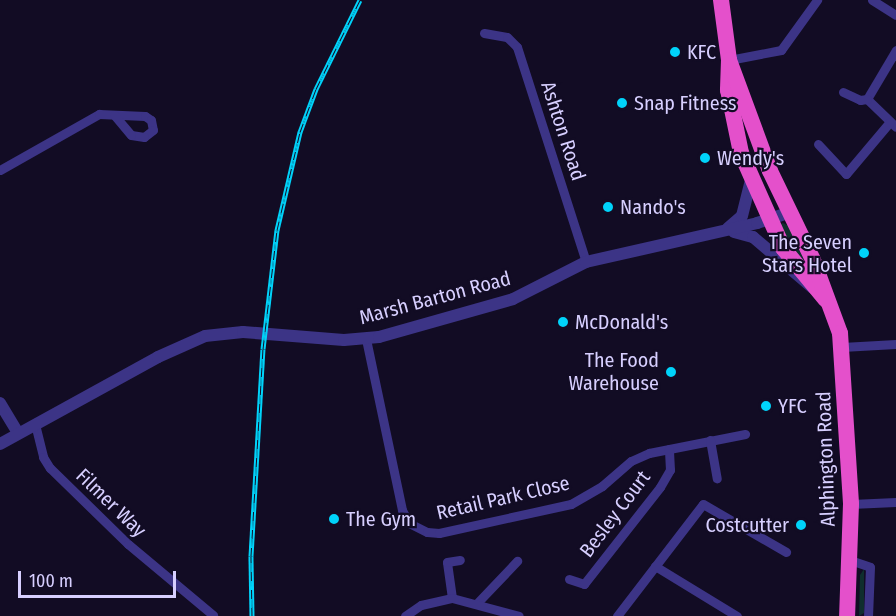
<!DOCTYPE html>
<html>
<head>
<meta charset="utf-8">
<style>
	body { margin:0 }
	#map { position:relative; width:896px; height:616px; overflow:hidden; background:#120c24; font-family:"Fira Sans Condensed",sans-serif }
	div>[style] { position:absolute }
	.green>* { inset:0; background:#0f2e2e }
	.minor>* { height:9px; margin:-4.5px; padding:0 4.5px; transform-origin:4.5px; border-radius:4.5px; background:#3c3486 }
	.tertiary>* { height:12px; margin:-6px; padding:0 6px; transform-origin:6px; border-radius:6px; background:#3c3486 }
	.trunk>* { height:16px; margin:-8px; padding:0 8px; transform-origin:8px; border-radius:8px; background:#e450cb }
	.rail>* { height:5px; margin-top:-2.5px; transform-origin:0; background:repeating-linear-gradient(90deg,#120c24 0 9px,#00d3fa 0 18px); box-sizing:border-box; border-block:2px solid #00d3fa }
	.dots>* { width:16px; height:16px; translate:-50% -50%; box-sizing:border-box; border:3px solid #120c24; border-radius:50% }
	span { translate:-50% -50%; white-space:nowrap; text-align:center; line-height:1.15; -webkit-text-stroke:4.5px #120c24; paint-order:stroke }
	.poi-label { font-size:20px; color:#d7cfff }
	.left { translate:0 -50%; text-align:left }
	.right { translate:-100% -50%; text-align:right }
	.street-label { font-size:20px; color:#d7cfff }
	.scale { position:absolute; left:18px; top:571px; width:158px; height:27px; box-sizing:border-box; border:3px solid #d7cfff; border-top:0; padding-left:8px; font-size:18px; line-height:21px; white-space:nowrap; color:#d7cfff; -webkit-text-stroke:4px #120c24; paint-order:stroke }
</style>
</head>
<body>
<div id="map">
	<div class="green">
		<i style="clip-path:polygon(783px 223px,789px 226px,810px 274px,778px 225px)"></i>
		<i style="clip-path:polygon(864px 569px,864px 613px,859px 616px,860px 575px)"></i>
	</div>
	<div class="minor">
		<i style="left:872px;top:0;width:28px;rotate:32deg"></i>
		<i style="left:484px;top:33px;width:23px;rotate:10deg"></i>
		<i style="left:507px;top:37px;width:14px;rotate:45deg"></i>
		<i style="left:517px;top:47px;width:226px;rotate:72.2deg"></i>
		<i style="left:896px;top:50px;width:57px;rotate:120.6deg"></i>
		<i style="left:867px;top:99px;width:40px;rotate:44deg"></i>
		<i style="left:729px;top:60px;width:53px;rotate:-10.9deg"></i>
		<i style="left:781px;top:50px;width:62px;rotate:-54.2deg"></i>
		<i style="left:843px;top:92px;width:19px;rotate:25deg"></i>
		<i style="left:860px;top:100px;width:7px;rotate:-8deg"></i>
		<i style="left:818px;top:144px;width:41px;rotate:47deg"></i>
		<i style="left:846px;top:174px;width:67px;rotate:-49.9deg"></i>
		<i style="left:0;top:170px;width:114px;rotate:-29.5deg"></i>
		<i style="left:99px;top:114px;width:46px;rotate:2.5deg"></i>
		<i style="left:145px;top:116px;width:7px;rotate:34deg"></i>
		<i style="left:151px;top:120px;width:10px;rotate:79deg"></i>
		<i style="left:153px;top:130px;width:11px;rotate:142deg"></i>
		<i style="left:144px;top:137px;width:13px;rotate:-171deg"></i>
		<i style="left:131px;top:135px;width:26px;rotate:-130deg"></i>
		<i style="left:366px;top:339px;width:175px;rotate:78.1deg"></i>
		<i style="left:402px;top:510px;width:15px;rotate:62deg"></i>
		<i style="left:409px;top:523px;width:20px;rotate:27deg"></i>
		<i style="left:427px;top:532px;width:12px;rotate:5deg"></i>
		<i style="left:439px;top:533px;width:135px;rotate:-12.4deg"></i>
		<i style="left:571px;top:504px;width:36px;rotate:-30deg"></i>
		<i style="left:602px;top:486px;width:38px;rotate:-41deg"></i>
		<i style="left:631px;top:461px;width:20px;rotate:-24deg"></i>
		<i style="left:649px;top:453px;width:98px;rotate:-11.2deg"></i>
		<i style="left:842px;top:347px;width:54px;rotate:-3.2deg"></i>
		<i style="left:35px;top:424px;width:34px;rotate:76deg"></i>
		<i style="left:43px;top:457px;width:13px;rotate:58deg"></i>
		<i style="left:50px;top:468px;width:109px;rotate:44.3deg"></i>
		<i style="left:128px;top:544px;width:111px;rotate:39.9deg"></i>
		<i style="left:710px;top:440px;width:39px;rotate:80deg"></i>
		<i style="left:851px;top:504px;width:45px;rotate:-2.5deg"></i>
		<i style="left:850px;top:560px;width:21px;rotate:19deg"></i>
		<i style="left:870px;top:567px;width:49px;rotate:92.3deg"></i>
		<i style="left:655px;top:566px;width:96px;rotate:31.4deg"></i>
		<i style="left:569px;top:579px;width:16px;rotate:18deg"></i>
		<i style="left:584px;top:584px;width:123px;rotate:-51.9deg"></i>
		<i style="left:660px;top:487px;width:20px;rotate:-60deg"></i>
		<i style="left:670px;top:470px;width:21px;rotate:-93deg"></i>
		<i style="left:452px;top:598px;width:36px;rotate:-98deg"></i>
		<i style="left:447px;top:562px;width:13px;rotate:-9deg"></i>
		<i style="left:478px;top:602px;width:57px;rotate:-46.4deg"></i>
		<i style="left:405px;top:616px;width:19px;rotate:-35deg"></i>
		<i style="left:421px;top:605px;width:32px;rotate:-13deg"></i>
		<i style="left:452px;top:598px;width:69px;rotate:15deg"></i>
		<i style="left:617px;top:616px;width:141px;rotate:-52.5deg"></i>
		<i style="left:703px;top:504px;width:96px;rotate:30deg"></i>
	</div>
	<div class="tertiary">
		<i style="left:728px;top:228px;width:18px;rotate:-41deg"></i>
		<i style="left:742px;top:216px;width:38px;rotate:-76deg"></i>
		<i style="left:734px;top:232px;width:20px;rotate:15deg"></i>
		<i style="left:753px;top:237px;width:79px;rotate:40.4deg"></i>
		<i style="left:0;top:403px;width:35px;rotate:59deg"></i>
		<i style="left:0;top:444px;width:180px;rotate:-28.8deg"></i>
		<i style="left:158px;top:357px;width:51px;rotate:-24.1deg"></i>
		<i style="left:205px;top:336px;width:38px;rotate:-6deg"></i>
		<i style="left:243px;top:332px;width:101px;rotate:4.5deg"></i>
		<i style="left:344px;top:340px;width:35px;rotate:-5deg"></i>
		<i style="left:379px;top:337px;width:139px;rotate:-15.8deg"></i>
		<i style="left:513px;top:299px;width:82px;rotate:-26.9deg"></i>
		<i style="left:586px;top:262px;width:175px;rotate:-12.8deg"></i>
		<i style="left:757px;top:223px;width:35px;rotate:-18deg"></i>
	</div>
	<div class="trunk">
		<i style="left:721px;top:0;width:61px;rotate:82.4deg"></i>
		<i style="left:729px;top:60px;width:30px;rotate:92deg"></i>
		<i style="left:728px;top:90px;width:64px;rotate:78.3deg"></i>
		<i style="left:741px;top:153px;width:104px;rotate:66.1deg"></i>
		<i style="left:783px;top:248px;width:67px;rotate:50.4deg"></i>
		<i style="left:729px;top:60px;width:118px;rotate:69.7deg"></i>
		<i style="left:770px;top:171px;width:99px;rotate:64.2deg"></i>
		<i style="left:813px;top:260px;width:78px;rotate:69.7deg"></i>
		<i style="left:840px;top:333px;width:171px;rotate:86.3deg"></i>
		<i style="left:851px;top:504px;width:112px;rotate:92deg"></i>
	</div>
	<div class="rail">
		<i style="left:252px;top:616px;width:60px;rotate:-91deg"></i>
		<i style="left:251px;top:556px;width:207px;rotate:-86.7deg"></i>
		<i style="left:263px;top:349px;width:120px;rotate:-83.3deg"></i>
		<i style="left:277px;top:230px;width:101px;rotate:-76.8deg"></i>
		<i style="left:300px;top:132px;width:46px;rotate:-69.6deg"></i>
		<i style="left:316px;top:89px;width:99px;rotate:-63.7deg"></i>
	</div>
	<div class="dots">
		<i style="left:675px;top:52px;background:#00d3fa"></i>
		<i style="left:622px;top:103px;background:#00d3fa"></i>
		<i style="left:705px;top:158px;background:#00d3fa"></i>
		<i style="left:608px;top:207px;background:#00d3fa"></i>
		<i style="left:864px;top:253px;background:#00d3fa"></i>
		<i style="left:563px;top:322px;background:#00d3fa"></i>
		<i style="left:671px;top:372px;background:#00d3fa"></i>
		<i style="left:766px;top:406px;background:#00d3fa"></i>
		<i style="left:334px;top:519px;background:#00d3fa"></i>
		<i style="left:801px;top:525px;background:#00d3fa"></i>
	</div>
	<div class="poi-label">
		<span class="left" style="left:687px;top:52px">KFC</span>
		<span class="left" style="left:634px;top:103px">Snap Fitness</span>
		<span class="left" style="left:717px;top:158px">Wendy's</span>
		<span class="left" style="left:620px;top:207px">Nando's</span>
		<span class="right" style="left:852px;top:254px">The Seven<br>Stars Hotel</span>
		<span class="left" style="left:575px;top:322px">McDonald's</span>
		<span class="right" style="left:659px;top:372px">The Food<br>Warehouse</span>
		<span class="left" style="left:778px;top:406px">YFC</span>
		<span class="left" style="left:346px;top:519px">The Gym</span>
		<span class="right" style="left:789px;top:525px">Costcutter</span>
	</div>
	<div class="street-label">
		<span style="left:563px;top:131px;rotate:72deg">Ashton Road</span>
		<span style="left:435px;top:298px;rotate:-15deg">Marsh Barton Road</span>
		<span style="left:826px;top:459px;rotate:-92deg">Alphington Road</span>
		<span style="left:503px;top:498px;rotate:-13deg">Retail Park Close</span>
		<span style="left:111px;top:503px;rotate:44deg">Filmer Way</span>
		<span style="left:615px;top:514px;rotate:-53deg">Besley Court</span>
	</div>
	<div class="scale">100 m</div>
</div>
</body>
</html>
